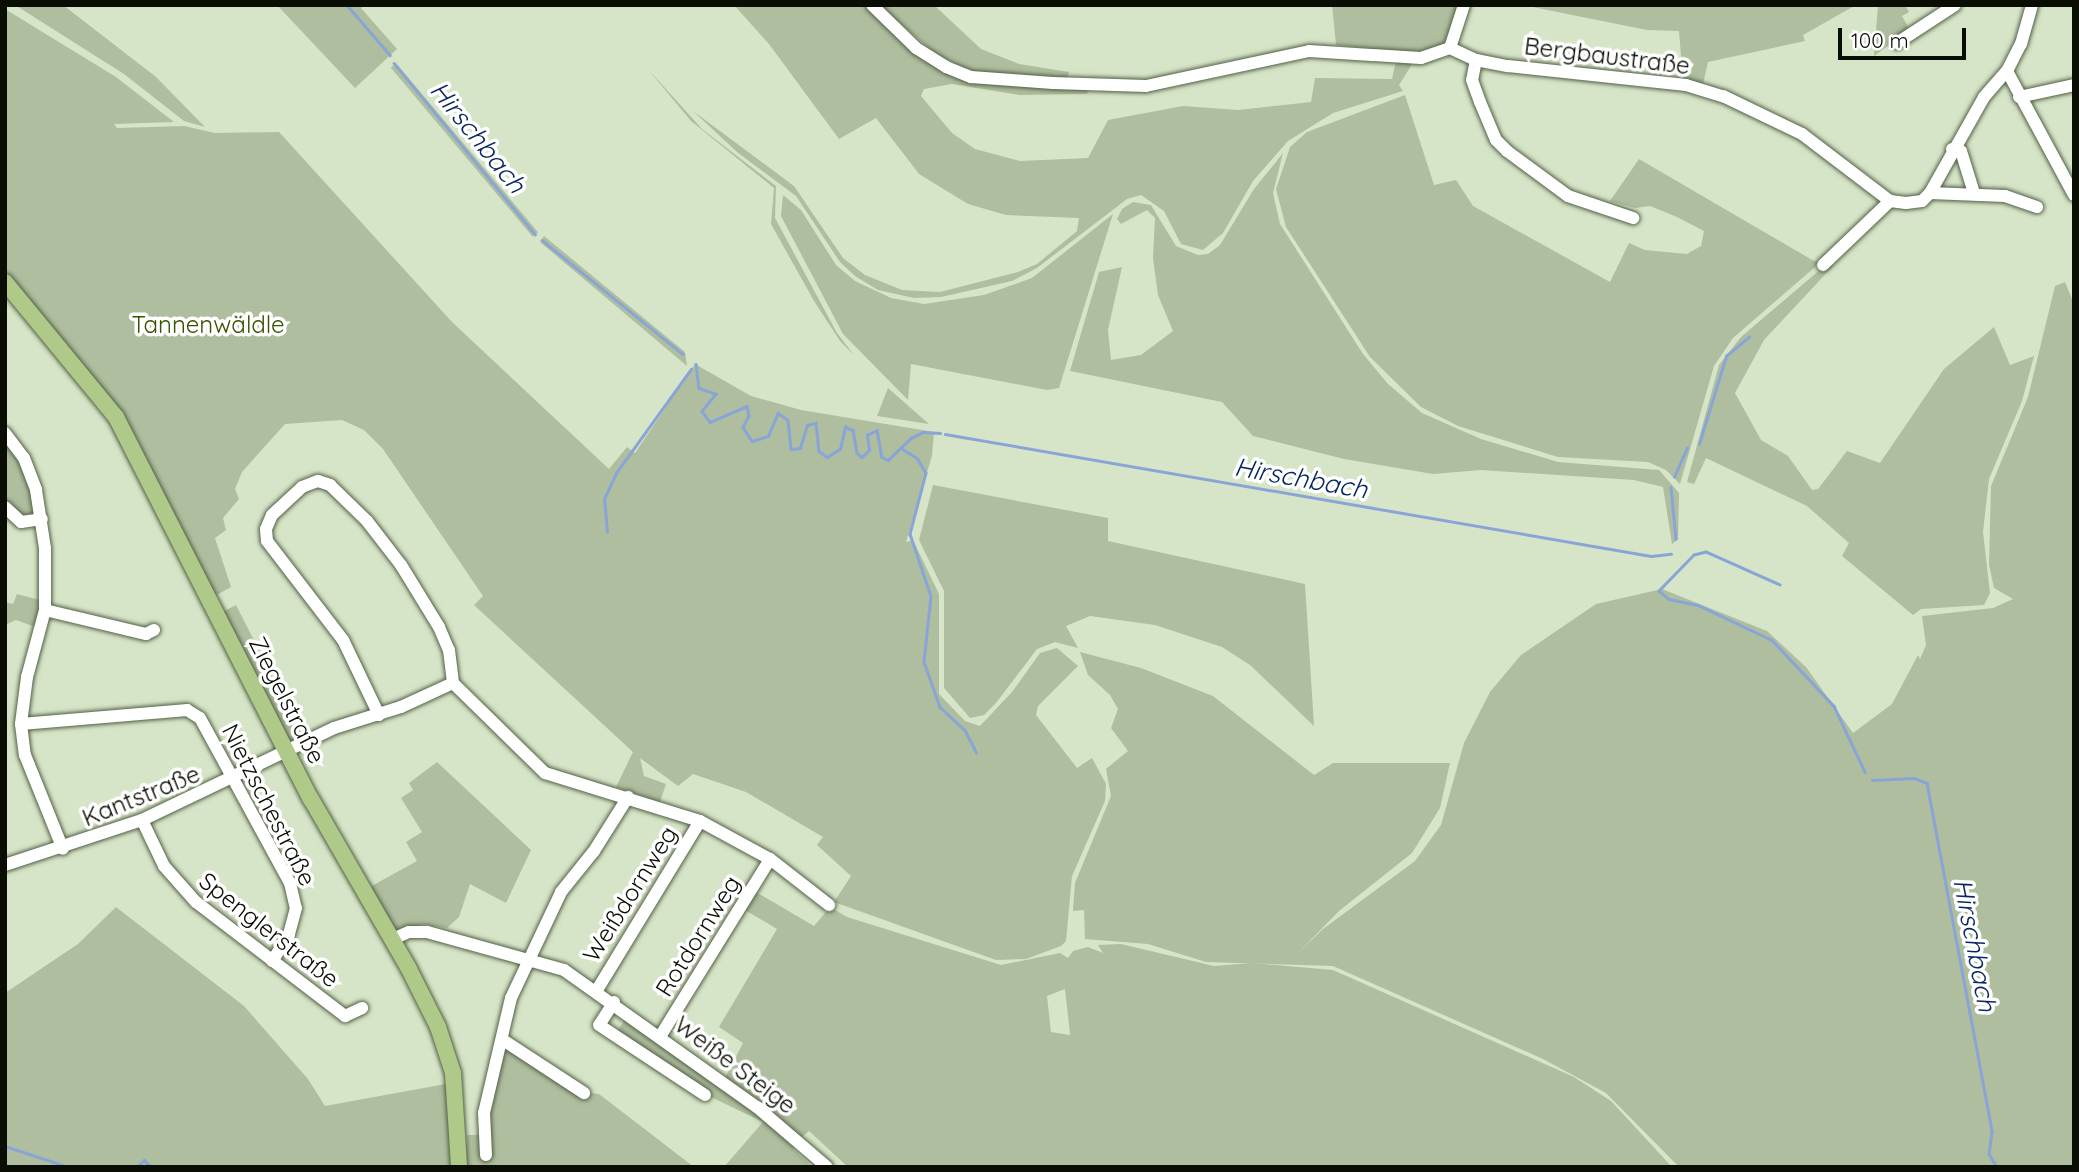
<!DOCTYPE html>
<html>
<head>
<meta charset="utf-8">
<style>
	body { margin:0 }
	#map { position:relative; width:2079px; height:1172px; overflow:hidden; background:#d6e5c7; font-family:Quicksand,sans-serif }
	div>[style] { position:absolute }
	.green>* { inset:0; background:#aebe9e; transform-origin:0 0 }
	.stream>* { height:2.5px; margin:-1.25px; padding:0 1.25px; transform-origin:1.25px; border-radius:1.25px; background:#89a5d7 }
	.roads { filter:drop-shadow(0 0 2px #536046) drop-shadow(0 0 2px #536046) }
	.minor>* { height:12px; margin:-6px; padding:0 6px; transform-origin:6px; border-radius:6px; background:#fff }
	.major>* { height:16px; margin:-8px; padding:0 8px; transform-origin:8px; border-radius:8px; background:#afca88 }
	span { translate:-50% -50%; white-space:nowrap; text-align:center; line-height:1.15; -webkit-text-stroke:7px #fff; paint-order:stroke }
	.street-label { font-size:24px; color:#090d04 }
	.park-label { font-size:24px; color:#375500 }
	.water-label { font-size:26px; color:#082761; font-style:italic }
	.frame { position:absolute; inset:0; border:7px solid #090d04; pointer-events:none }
	.scale { position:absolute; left:1838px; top:28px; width:128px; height:32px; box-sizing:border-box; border:4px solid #090d04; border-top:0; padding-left:9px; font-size:21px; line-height:24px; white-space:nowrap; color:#090d04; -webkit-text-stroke:5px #fff; paint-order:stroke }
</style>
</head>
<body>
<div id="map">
	<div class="green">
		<i style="clip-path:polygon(15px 5px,63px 5px,156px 77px,205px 127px,184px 121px,124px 74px)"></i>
		<i style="clip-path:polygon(277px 5px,365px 5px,361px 8px,397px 49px,355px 88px)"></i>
		<i style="clip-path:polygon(734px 5px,866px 5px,887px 28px,950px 75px,1090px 89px,1087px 94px,1019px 95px,952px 84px,924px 89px,921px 96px,952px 133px,975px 149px,1020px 161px,1088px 158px,1108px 120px,1183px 106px,1238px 110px,1311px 102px,1315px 78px,1392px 79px,1396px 61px,1414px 61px,1399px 85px,1403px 91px,1333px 113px,1288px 141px,1253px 181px,1223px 233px,1203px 250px,1181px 244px,1164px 211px,1141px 195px,1127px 199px,1037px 268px,1012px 281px,941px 297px,914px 298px,878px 290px,855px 276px,840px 262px,796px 196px,737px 152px,693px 111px,794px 186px,843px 258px,865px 275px,902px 290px,940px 292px,1018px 272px,1037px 264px,1077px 231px,1079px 218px,1006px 215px,968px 204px,919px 174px,876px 118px,839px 139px,769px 44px)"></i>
		<i style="clip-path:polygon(879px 5px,934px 5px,981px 49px,1019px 64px,1069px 72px,1067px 79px,973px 72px,936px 54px)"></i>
		<i style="clip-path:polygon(1332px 5px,1458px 5px,1446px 42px,1428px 54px,1336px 45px)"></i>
		<i style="clip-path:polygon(1523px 5px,1856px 5px,1803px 35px,1805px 41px,1708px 62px,1703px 84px,1683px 81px,1679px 31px,1647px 30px)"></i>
		<i style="clip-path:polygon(1878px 5px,1905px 5px,1909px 12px,1902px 16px,1910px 30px,1874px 56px)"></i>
		<i style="clip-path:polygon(5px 9px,116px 77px,174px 122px,114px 124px,117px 128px,184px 126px,215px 133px,279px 132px,452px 322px,609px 469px,627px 447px,635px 453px,695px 364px,751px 396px,801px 410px,934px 432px,932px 456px,906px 542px,913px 540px,939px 594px,939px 694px,965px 721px,980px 726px,1012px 692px,1040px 653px,1057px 648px,1078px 666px,1038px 706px,1036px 715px,1077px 768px,1092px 758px,1106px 784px,1105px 801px,1072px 876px,1066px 941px,1061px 946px,1026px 959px,996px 960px,834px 902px,851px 876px,817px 845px,823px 837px,746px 792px,693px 774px,678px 786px,640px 758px,644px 776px,666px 784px,660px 802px,616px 787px,633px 752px,474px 605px,483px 596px,383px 449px,364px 430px,342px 420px,285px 424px,242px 472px,235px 489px,239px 499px,223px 518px,226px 530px,215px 538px,231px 587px,215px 596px,91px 377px,5px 273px)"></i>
		<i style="left:396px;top:63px;width:221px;height:7px;rotate:50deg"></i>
		<i style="clip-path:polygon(647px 68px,702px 129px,776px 186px,775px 218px,837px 333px,854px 355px,840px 341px,814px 301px,771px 224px,774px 188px,691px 121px)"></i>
		<i style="clip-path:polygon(1405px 95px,1434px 185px,1456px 180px,1473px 206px,1610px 282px,1629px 243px,1645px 250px,1687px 254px,1701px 246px,1704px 231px,1677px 217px,1650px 206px,1635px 208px,1610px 201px,1639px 159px,1814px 261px,1822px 261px,1733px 338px,1714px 366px,1680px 484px,1666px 470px,1648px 462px,1558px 457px,1458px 426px,1421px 407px,1370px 357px,1286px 227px,1276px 189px,1290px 147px,1307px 132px)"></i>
		<i style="clip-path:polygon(1283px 153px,1273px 193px,1280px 224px,1363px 354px,1388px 384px,1422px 413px,1481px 439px,1558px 462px,1659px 470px,1679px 493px,1678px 539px,1672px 544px,1663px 487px,1634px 480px,1481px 470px,1433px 474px,1344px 459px,1253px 436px,1222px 402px,1070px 371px,1099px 272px,1122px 267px,1108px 330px,1111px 360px,1141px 355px,1173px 331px,1158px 295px,1153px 258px,1155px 218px,1147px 210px,1121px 224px,1117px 219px,1122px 209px,1133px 202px,1151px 205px,1176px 246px,1198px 255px,1208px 254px,1220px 245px,1254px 189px)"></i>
		<i style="clip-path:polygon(783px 195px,801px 210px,836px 265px,855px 281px,891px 298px,924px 304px,984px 295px,1032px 278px,1113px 214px,1059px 388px,1047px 390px,911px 364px,908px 400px,843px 334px,781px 216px)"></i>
		<i style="clip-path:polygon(544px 236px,685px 352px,687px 366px,540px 242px)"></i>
		<i style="clip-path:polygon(1828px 263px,1833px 266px,1764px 340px,1735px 393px,1761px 440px,1788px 456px,1812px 490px,1818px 489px,1847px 451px,1880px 463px,1944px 369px,1994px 327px,2010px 365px,2034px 356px,2022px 401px,1989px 479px,1983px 532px,1990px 593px,1984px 605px,1921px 609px,1913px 615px,1842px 556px,1849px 543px,1807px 506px,1706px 458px,1694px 484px,1687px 482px,1719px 365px,1741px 337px)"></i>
		<i style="clip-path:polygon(2065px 282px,2074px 304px,2074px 1167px,1679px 1167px,1606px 1093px,1543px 1059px,1333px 966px,1206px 962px,1148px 944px,1085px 939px,1084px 910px,1073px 911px,1075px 883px,1111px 796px,1106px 769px,1128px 751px,1111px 728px,1118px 709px,1110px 695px,1088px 675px,1080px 652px,1141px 668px,1213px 696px,1314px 775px,1333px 763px,1450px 763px,1440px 808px,1412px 853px,1339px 911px,1298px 953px,1323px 929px,1415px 861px,1441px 825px,1464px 743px,1490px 692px,1521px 655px,1596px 604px,1662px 589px,1767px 631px,1806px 667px,1853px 733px,1892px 704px,1918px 655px,1920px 659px,1926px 645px,1922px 616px,1993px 608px,2013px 599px,1994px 588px,1989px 565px,1991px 486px,2028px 397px,2055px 286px)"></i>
		<i style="clip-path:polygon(888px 388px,929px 424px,877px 416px)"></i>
		<i style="clip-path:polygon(5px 433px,24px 458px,42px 519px,21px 522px,5px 507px)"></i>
		<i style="clip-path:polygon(933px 485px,1108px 518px,1108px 541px,1305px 584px,1314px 726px,1250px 665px,1222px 647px,1155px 625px,1090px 616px,1066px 626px,1078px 648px,1055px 642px,1037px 649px,996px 703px,984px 715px,970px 718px,944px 688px,944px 591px,919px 540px)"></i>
		<i style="clip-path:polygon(17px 594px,43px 601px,38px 628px,16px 620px,5px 625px,5px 602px,13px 604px)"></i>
		<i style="left:236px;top:605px;width:149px;height:17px;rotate:63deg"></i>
		<i style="clip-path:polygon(437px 762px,531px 850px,506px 903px,470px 884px,459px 917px,447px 928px,422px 924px,394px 935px,368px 888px,417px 861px,406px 842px,422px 832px,401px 798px,413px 790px,409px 783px)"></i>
		<i style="clip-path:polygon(evenodd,756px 892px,814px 926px,830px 907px,847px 917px,1001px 965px,1060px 953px,1068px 958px,1073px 951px,1088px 947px,1103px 953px,1098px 945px,1121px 944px,1214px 966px,1252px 963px,1333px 970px,1574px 1077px,1611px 1101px,1672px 1167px,848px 1167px,809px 1131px,802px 1137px,725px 1078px,743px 1043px,719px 1027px,777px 929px,745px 910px,756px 892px,1065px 989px,1070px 1034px,1070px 1035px,1051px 1032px,1047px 996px,1065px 989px)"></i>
		<i style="clip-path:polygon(116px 907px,244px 1006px,308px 1079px,325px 1106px,451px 1083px,453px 1167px,5px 1167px,5px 993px,78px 944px)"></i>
		<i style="clip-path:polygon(628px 1015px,798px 1142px,793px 1149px,812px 1167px,724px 1167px,763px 1122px,711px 1097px,616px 1033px)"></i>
		<i style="clip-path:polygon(505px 1045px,584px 1092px,599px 1094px,694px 1167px,466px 1167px,467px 1135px,480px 1135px)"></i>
	</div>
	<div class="stream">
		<i style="left:347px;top:5px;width:66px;rotate:49.3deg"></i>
		<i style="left:394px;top:63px;width:222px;rotate:50.5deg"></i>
		<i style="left:542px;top:240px;width:181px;rotate:39deg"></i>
		<i style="left:696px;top:364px;width:24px;rotate:83deg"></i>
		<i style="left:699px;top:388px;width:18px;rotate:19deg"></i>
		<i style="left:716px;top:394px;width:22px;rotate:129deg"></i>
		<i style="left:702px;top:411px;width:14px;rotate:54deg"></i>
		<i style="left:710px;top:422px;width:40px;rotate:-23.4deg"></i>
		<i style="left:747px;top:406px;width:10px;rotate:79deg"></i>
		<i style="left:749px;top:416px;width:13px;rotate:119deg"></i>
		<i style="left:743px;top:427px;width:17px;rotate:57deg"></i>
		<i style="left:752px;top:441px;width:17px;rotate:-17deg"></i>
		<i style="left:768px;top:436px;width:25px;rotate:-67deg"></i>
		<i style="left:778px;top:413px;width:12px;rotate:35deg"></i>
		<i style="left:788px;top:420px;width:29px;rotate:84deg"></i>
		<i style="left:791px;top:449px;width:9px;rotate:-6deg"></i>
		<i style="left:800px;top:448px;width:24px;rotate:-73deg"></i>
		<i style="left:807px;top:425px;width:9px;rotate:-13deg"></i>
		<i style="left:816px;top:423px;width:28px;rotate:84deg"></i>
		<i style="left:819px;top:451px;width:10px;rotate:37deg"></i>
		<i style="left:827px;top:457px;width:15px;rotate:-32deg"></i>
		<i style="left:840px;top:449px;width:23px;rotate:-77deg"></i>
		<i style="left:845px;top:427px;width:9px;rotate:21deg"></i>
		<i style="left:853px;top:430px;width:23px;rotate:80deg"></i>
		<i style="left:857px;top:453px;width:6px;rotate:39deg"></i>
		<i style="left:862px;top:457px;width:10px;rotate:-45deg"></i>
		<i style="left:869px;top:450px;width:15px;rotate:-98deg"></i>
		<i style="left:867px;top:435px;width:11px;rotate:-27deg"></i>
		<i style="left:877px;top:430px;width:27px;rotate:80deg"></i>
		<i style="left:882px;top:457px;width:7px;rotate:27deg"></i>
		<i style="left:888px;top:460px;width:32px;rotate:-44deg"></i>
		<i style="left:911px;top:438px;width:13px;rotate:-27deg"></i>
		<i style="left:923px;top:432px;width:17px;rotate:3deg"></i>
		<i style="left:945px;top:434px;width:716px;rotate:9.8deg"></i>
		<i style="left:1651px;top:556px;width:20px;rotate:-6deg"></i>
		<i style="left:1699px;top:444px;width:92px;rotate:-72.9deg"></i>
		<i style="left:1726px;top:356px;width:30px;rotate:-40deg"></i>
		<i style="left:901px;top:448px;width:19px;rotate:32deg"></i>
		<i style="left:917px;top:458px;width:17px;rotate:59deg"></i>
		<i style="left:926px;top:473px;width:63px;rotate:104.7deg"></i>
		<i style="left:910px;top:534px;width:65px;rotate:71.3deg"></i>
		<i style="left:931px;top:596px;width:66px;rotate:96.1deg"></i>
		<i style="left:924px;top:662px;width:48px;rotate:70.4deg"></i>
		<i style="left:940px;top:707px;width:34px;rotate:43deg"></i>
		<i style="left:965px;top:730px;width:25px;rotate:63deg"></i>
		<i style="left:1674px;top:477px;width:32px;rotate:-66deg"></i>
		<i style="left:1671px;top:487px;width:52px;rotate:84.5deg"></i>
		<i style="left:607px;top:532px;width:33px;rotate:-95deg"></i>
		<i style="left:604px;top:499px;width:29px;rotate:-65deg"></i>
		<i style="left:616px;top:473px;width:128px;rotate:-54.2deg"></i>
		<i style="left:1780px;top:585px;width:81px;rotate:-156deg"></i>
		<i style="left:1706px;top:552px;width:12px;rotate:166deg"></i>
		<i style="left:1694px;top:555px;width:50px;rotate:134.2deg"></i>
		<i style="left:1659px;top:591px;width:13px;rotate:39deg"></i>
		<i style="left:1669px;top:599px;width:30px;rotate:12deg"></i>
		<i style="left:1698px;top:605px;width:82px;rotate:25.3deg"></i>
		<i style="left:1772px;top:640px;width:91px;rotate:46.8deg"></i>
		<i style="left:1834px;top:706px;width:73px;rotate:64.8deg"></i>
		<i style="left:1872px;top:780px;width:42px;rotate:-2.7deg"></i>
		<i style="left:1914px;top:778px;width:14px;rotate:21deg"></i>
		<i style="left:1927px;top:783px;width:354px;rotate:79.4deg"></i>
		<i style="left:1992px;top:1131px;width:23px;rotate:97deg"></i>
		<i style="left:1989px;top:1154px;width:15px;rotate:58deg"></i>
		<i style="left:5px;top:1146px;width:67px;rotate:18.2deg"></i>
		<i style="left:137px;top:1167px;width:10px;rotate:-45deg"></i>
		<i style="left:144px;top:1160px;width:10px;rotate:45deg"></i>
	</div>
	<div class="roads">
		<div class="minor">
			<i style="left:872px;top:5px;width:62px;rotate:44.3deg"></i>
			<i style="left:916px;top:48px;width:36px;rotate:32deg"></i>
			<i style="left:946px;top:67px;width:27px;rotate:22deg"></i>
			<i style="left:971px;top:77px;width:82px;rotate:4.2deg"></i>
			<i style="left:1053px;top:83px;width:93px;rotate:1.8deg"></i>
			<i style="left:1146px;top:86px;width:167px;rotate:-12.1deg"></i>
			<i style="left:1309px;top:51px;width:112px;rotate:3.6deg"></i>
			<i style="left:1421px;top:58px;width:31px;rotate:-19deg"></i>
			<i style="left:1897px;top:43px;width:69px;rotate:-33.2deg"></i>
			<i style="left:1450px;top:48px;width:29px;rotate:25deg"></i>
			<i style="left:1476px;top:60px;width:33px;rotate:11deg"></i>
			<i style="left:1508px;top:66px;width:179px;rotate:6.1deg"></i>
			<i style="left:1686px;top:85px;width:39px;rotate:17deg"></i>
			<i style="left:1723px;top:96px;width:88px;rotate:25.7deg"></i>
			<i style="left:1802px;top:134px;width:111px;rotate:37.3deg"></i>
			<i style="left:1890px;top:201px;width:16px;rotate:7deg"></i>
			<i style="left:1906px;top:203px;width:16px;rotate:-7deg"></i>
			<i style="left:1922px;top:201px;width:11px;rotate:-45deg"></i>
			<i style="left:1930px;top:193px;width:110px;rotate:-60.6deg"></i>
			<i style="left:1984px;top:97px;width:35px;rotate:-49deg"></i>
			<i style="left:2007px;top:71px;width:30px;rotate:-63deg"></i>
			<i style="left:2021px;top:44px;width:41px;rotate:-74.2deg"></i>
			<i style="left:1450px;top:48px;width:45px;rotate:-72deg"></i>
			<i style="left:1476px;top:60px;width:20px;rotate:101deg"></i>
			<i style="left:1472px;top:80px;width:23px;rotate:70deg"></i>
			<i style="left:1480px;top:102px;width:41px;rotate:67.2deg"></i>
			<i style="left:1496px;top:140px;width:16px;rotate:45deg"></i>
			<i style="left:1507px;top:151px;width:76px;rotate:36.4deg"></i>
			<i style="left:1568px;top:196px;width:69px;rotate:18.7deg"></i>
			<i style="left:2007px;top:71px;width:141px;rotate:61.6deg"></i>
			<i style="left:2019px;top:97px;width:56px;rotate:-12.3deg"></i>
			<i style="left:1952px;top:149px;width:9px;rotate:13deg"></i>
			<i style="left:1961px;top:151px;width:44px;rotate:72.8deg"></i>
			<i style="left:1930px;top:193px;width:75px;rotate:2.3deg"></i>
			<i style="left:2005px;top:196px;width:34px;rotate:19deg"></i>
			<i style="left:1823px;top:265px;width:93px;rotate:-43.7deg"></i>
			<i style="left:5px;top:433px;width:31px;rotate:53deg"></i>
			<i style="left:24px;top:458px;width:34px;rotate:69deg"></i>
			<i style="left:36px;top:490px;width:59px;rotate:81.2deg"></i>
			<i style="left:45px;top:548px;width:62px;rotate:90deg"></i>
			<i style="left:45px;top:610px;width:69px;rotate:105deg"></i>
			<i style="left:27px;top:677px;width:47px;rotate:97.3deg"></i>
			<i style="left:21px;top:724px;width:31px;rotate:83deg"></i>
			<i style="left:25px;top:755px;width:101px;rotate:68deg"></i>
			<i style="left:5px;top:507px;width:22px;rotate:43deg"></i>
			<i style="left:21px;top:522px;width:21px;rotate:-8deg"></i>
			<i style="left:45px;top:610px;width:104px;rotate:13.4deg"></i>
			<i style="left:146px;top:634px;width:9px;rotate:-27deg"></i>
			<i style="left:379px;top:715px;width:83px;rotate:-115.6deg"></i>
			<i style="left:343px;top:640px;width:125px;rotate:-127.5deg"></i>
			<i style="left:267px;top:541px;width:12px;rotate:-95deg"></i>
			<i style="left:266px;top:529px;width:15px;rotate:-67deg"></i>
			<i style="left:272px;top:515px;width:41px;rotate:-43deg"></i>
			<i style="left:302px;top:487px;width:17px;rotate:-21deg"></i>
			<i style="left:318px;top:481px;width:13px;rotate:18deg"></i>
			<i style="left:330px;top:485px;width:52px;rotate:44.2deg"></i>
			<i style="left:367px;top:521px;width:56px;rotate:52.3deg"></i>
			<i style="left:401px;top:565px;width:73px;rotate:58.5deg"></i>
			<i style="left:439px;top:627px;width:25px;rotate:67deg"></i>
			<i style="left:449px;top:650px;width:33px;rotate:83deg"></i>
			<i style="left:21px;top:724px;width:167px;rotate:-4.8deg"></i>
			<i style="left:187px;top:710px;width:15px;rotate:32deg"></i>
			<i style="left:200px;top:718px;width:188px;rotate:61.4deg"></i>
			<i style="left:290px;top:883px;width:26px;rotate:77deg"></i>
			<i style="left:296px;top:908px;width:28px;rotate:105deg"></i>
			<i style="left:289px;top:935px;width:31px;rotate:123deg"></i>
			<i style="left:142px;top:820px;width:51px;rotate:64.4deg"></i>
			<i style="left:164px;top:866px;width:48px;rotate:48.4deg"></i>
			<i style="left:196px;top:902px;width:188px;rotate:37.4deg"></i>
			<i style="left:345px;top:1016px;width:19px;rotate:-25deg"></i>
			<i style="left:5px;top:865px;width:144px;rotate:-18.2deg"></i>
			<i style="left:142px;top:820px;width:213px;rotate:-25.6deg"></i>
			<i style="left:334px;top:728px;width:70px;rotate:-17.4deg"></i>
			<i style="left:401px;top:707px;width:57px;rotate:-24.8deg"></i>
			<i style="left:453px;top:683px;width:129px;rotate:44.4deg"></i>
			<i style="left:545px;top:773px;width:162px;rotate:17.2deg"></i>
			<i style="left:700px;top:821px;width:80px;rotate:28.5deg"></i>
			<i style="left:770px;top:859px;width:75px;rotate:37.9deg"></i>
			<i style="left:393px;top:939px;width:17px;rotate:-24deg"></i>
			<i style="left:409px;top:932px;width:18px"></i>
			<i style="left:427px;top:932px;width:142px;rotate:15.5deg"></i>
			<i style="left:564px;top:970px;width:237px;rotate:35.4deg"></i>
			<i style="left:757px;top:1107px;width:92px;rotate:40.6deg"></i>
			<i style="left:597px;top:990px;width:198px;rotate:-58.6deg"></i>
			<i style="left:614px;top:1002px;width:27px;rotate:123deg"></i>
			<i style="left:599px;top:1025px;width:127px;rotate:33.4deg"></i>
			<i style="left:661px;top:1035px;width:207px;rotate:-58.2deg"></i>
			<i style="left:503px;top:1040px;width:97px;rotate:33.2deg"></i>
			<i style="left:486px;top:1155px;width:42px;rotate:-92.7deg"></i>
			<i style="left:484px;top:1113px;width:118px;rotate:-76.8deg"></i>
			<i style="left:511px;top:998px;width:117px;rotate:-64.7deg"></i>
			<i style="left:561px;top:892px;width:53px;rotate:-51.2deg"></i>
			<i style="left:594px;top:851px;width:64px;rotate:-57.8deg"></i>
		</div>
		<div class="major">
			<i style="left:5px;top:282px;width:175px;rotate:50.6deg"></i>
			<i style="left:116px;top:417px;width:429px;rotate:63deg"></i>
			<i style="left:311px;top:799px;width:194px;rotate:60deg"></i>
			<i style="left:408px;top:967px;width:67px;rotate:63.4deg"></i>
			<i style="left:438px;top:1027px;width:48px;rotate:71.9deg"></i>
			<i style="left:453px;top:1073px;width:94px;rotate:86.3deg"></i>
		</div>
	</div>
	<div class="street-label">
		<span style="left:1607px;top:56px;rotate:7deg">Bergbaustraße</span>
		<span style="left:287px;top:700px;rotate:63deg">Ziegelstraße</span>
		<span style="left:141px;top:796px;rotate:-22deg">Kantstraße</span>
		<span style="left:269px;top:805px;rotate:63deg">Nietzschestraße</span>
		<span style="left:630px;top:894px;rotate:-58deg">Weißdornweg</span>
		<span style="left:269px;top:930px;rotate:38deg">Spenglerstraße</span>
		<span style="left:698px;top:936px;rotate:-58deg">Rotdornweg</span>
		<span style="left:735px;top:1065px;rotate:37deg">Weiße Steige</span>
	</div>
	<div class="park-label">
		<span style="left:208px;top:325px">Tannenwäldle</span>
	</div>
	<div class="water-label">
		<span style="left:478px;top:137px;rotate:51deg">Hirschbach</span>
		<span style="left:1301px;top:478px;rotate:10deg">Hirschbach</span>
		<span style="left:1975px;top:945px;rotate:79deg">Hirschbach</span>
	</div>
	<div class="frame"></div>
	<div class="scale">100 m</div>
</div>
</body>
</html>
